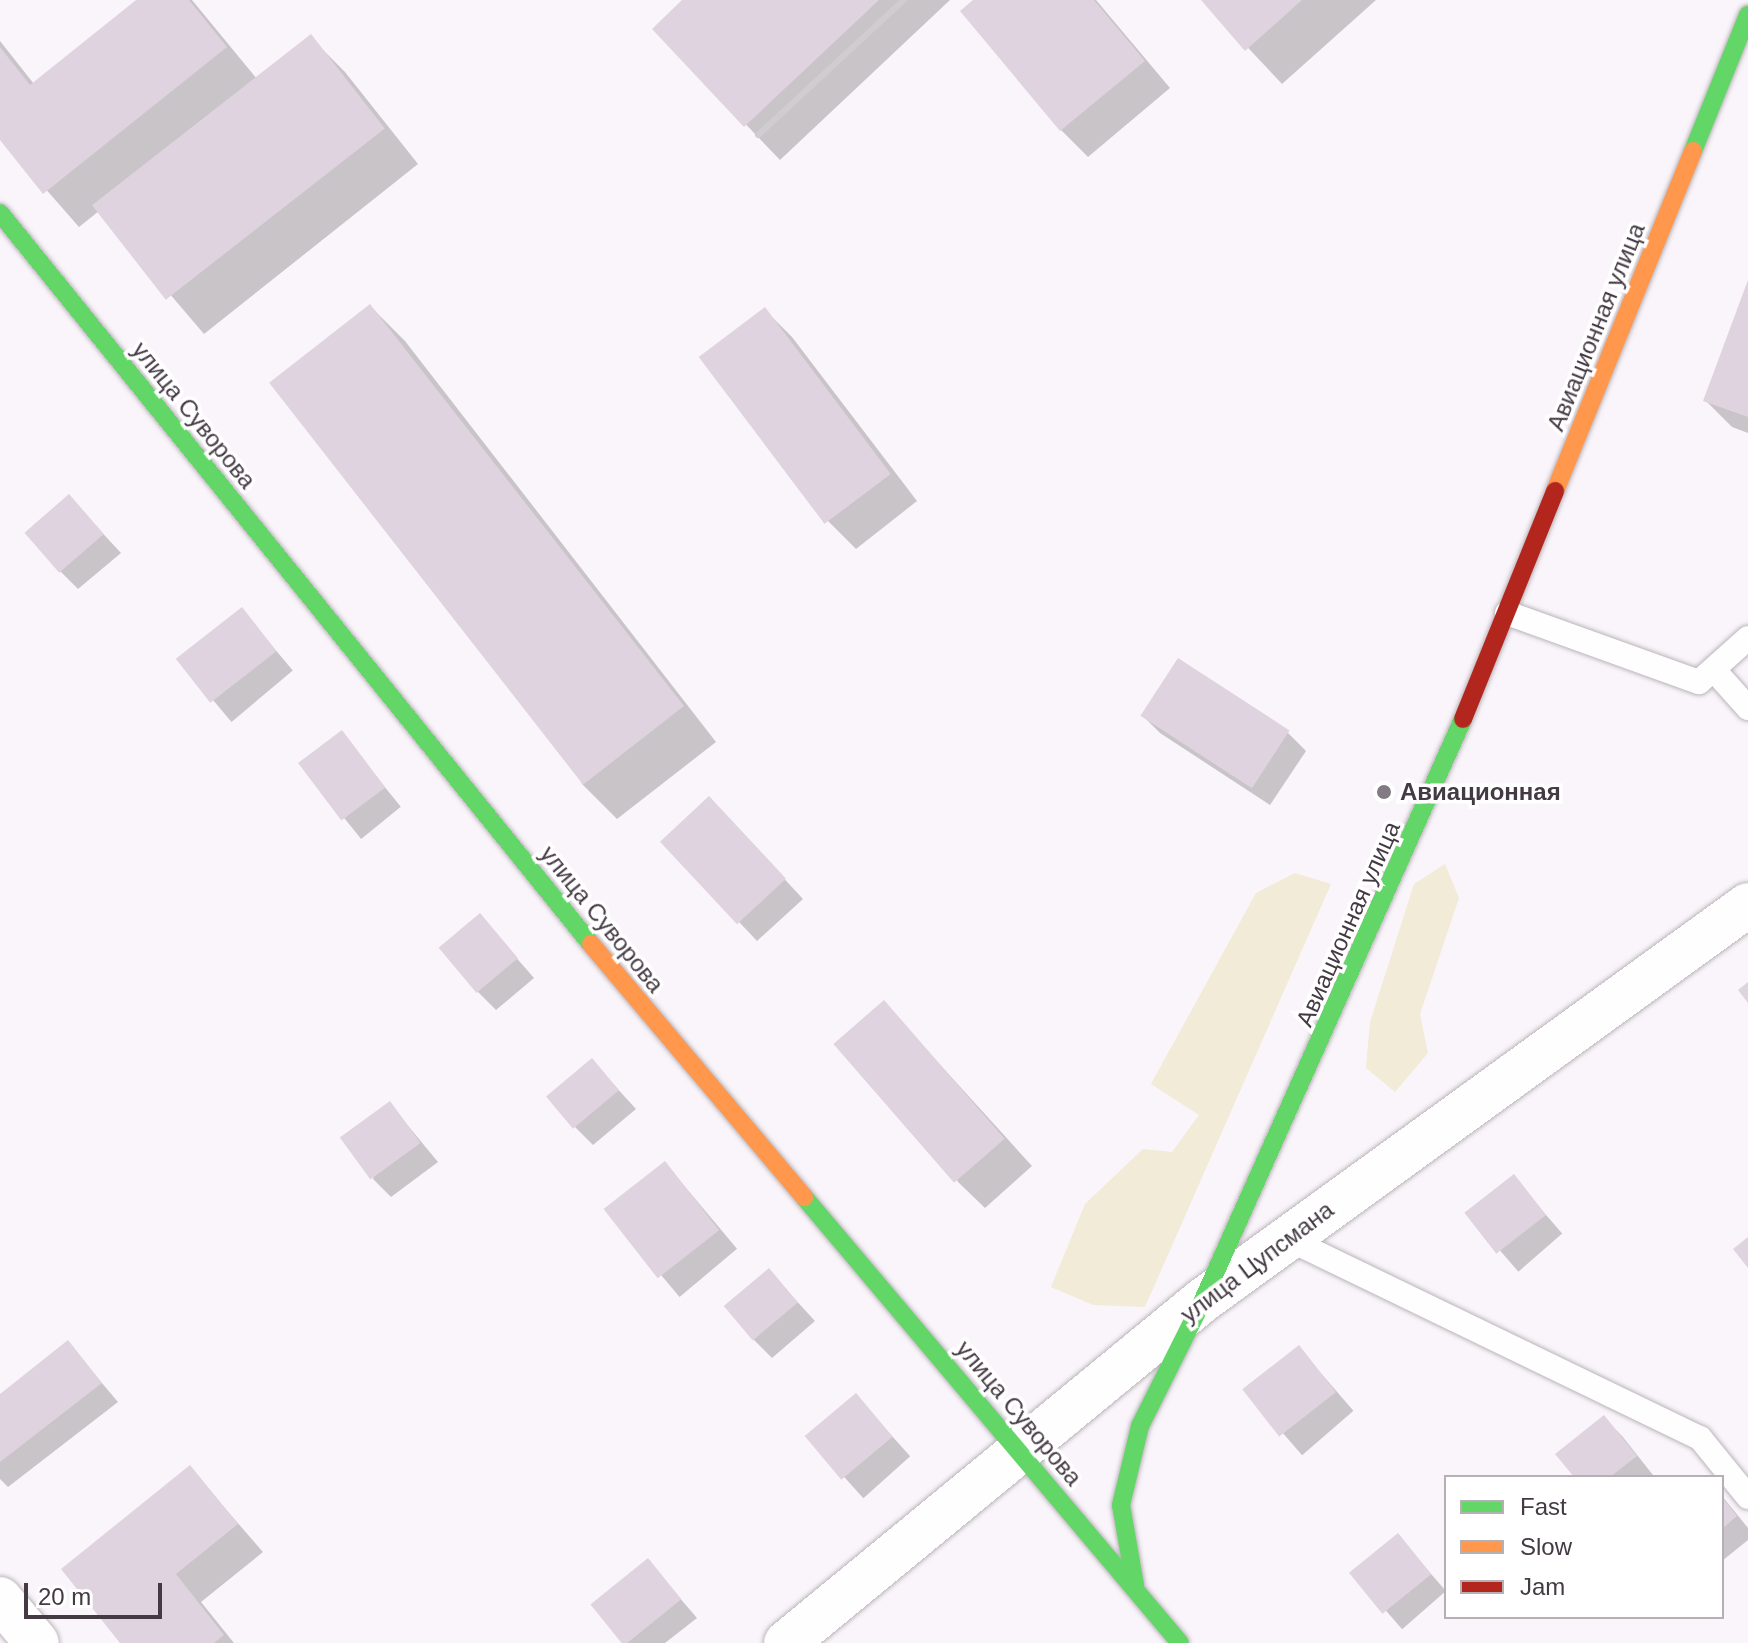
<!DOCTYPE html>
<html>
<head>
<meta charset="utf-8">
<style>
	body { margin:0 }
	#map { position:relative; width:1748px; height:1643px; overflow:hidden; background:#faf5fa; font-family:Arial,sans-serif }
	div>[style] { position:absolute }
	.green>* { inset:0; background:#f1ebd7 }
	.shadow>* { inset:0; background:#0003; transform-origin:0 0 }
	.building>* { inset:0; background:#ded3df; transform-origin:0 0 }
	.roads { filter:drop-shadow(0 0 2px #bab5ba) drop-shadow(0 0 2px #bab5ba) }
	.lane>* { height:24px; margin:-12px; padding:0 12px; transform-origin:12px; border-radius:12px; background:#fefefe }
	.street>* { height:44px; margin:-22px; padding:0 22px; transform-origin:22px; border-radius:22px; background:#fefefe }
	.fast>* { height:18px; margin:-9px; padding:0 9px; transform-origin:9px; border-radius:9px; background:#63d668 }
	.slow>* { height:18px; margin:-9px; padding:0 9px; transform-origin:9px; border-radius:9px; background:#ff974d }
	.jam>* { height:18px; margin:-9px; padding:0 9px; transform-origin:9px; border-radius:9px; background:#b3261e }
	.rail>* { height:6px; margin:-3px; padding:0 3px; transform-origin:3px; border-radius:3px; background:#d0cdd0 }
	.dots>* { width:22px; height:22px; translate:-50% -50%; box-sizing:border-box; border:4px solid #fff; border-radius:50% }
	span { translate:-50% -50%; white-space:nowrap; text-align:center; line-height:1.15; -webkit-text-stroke:7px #fff; paint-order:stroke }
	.street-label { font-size:24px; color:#433a43 }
	.poi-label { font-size:24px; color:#433a43; font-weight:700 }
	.left { translate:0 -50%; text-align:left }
	.legend { position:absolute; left:1444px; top:1475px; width:280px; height:144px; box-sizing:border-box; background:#fff; border:2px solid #b4b0b4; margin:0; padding:10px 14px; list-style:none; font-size:24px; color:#433a43 }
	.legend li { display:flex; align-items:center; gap:16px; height:40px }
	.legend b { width:40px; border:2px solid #b4b0b4 }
	.scale { position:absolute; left:24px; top:1583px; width:138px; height:36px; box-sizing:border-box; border:4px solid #433a43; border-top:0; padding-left:10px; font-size:24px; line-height:28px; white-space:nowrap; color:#433a43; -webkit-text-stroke:6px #fff; paint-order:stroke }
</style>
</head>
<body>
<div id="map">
	<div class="green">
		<i style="clip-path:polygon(1445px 864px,1459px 898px,1420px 1014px,1428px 1053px,1395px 1092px,1366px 1068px,1370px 1022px,1414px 884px)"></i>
		<i style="clip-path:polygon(1295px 873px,1331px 884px,1145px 1307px,1093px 1305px,1051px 1287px,1085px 1204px,1143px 1149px,1172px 1152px,1199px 1115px,1151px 1084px,1256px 893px)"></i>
	</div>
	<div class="shadow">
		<i style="clip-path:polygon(140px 0,192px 0,257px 79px,310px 37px,345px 72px,418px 164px,204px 334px,99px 211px,79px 227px,0 137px,0 41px,34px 84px)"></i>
		<i style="clip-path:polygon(685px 0,950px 0,780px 160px,654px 29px)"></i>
		<i style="clip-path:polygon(976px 0,1096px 0,1170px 88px,1088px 157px,1061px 130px)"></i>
		<i style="clip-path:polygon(1203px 0,1376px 0,1282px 84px)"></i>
		<i style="clip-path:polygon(1748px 284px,1748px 433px,1732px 427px,1705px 400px)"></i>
		<i style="clip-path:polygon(370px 306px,405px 341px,716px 742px,617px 819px,582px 784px)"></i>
		<i style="clip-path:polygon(765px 310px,792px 337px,917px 501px,856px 549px,829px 522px,703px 358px)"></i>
		<i style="clip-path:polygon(69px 497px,121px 553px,78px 589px,60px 571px)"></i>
		<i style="left:242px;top:610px;width:79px;height:80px;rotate:50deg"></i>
		<i style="clip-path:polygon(1178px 661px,1288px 733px,1306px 751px,1270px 805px,1160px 733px,1142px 715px)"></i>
		<i style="left:341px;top:733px;width:95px;height:51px;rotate:51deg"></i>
		<i style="clip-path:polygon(727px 817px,803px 899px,757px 941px,663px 841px)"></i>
		<i style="clip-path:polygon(480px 916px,534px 978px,496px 1010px,478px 992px)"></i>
		<i style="clip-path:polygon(884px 1003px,1032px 1166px,985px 1208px,958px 1182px)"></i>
		<i style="clip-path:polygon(592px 1061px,636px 1109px,593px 1145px,575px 1127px)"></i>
		<i style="clip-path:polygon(390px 1104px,438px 1162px,391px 1197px,373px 1179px)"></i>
		<i style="left:665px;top:1163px;width:112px;height:75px;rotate:50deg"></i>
		<i style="left:1513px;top:1177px;width:75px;height:58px;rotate:49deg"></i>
		<i style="clip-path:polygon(769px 1271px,815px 1321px,772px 1358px,754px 1340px)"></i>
		<i style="clip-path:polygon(68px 1343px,118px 1402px,8px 1487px,0 1479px,0 1396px)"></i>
		<i style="left:1299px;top:1348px;width:83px;height:68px;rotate:49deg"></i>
		<i style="left:856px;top:1396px;width:81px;height:63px;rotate:48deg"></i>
		<i style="clip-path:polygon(1604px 1418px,1622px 1436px,1653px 1475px,1576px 1477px)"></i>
		<i style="clip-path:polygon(190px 1468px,263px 1552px,201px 1602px,234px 1643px,123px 1643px)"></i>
		<i style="clip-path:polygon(1722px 1496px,1748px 1528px,1748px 1540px,1722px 1561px)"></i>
		<i style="left:1398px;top:1536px;width:73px;height:58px;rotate:49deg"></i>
		<i style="clip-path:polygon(648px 1561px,697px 1618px,665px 1643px,623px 1643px,593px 1605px)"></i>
	</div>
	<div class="building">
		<i style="clip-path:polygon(136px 0,189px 0,227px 47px,43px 194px,0 140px,0 47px,30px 85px)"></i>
		<i style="clip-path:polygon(682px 0,879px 0,744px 127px,652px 29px)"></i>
		<i style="clip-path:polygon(973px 0,1094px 0,1145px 61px,1060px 131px,960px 11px)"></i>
		<i style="clip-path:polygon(1201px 0,1302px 0,1245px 51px)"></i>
		<i style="left:311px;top:34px;width:120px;height:278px;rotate:52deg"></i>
		<i style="clip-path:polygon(1748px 280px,1748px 417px,1703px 401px)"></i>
		<i style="left:370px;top:304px;width:510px;height:128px;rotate:52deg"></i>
		<i style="left:765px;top:307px;width:209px;height:83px;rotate:53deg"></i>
		<i style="left:69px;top:494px;width:53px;height:59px;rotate:49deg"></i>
		<i style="left:242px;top:607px;width:56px;height:84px;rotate:52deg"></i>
		<i style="left:1178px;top:658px;width:133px;height:69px;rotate:33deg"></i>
		<i style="left:342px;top:730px;width:72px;height:55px;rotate:53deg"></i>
		<i style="left:709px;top:796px;width:113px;height:67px;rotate:47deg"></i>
		<i style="left:480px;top:913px;width:59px;height:54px;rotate:50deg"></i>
		<i style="clip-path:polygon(1748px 982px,1748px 1003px,1738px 990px)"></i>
		<i style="left:884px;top:1000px;width:184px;height:67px;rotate:49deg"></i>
		<i style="left:592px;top:1058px;width:42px;height:60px;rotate:50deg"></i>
		<i style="left:390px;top:1101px;width:52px;height:62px;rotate:54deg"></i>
		<i style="left:665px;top:1161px;width:88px;height:78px;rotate:52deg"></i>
		<i style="left:1514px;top:1174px;width:52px;height:63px;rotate:52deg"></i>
		<i style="clip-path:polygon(1748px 1237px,1748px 1268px,1733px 1249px)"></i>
		<i style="left:769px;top:1268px;width:45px;height:59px;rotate:50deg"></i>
		<i style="clip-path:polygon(68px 1340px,102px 1383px,0 1462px,0 1394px)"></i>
		<i style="left:1299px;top:1345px;width:60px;height:72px;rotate:52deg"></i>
		<i style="left:856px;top:1393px;width:57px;height:67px;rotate:50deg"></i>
		<i style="clip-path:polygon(1604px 1415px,1637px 1456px,1610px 1477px,1574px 1477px,1555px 1454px)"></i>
		<i style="clip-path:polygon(190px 1465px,238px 1524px,176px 1574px,224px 1635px,214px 1643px,120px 1643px,61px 1569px)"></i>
		<i style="clip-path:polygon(1722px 1497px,1737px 1516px,1722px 1529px)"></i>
		<i style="left:1398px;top:1533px;width:53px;height:63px;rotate:51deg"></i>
		<i style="left:648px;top:1558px;width:53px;height:74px;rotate:51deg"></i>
	</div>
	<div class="roads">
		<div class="lane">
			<i style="left:1507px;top:613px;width:204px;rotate:19.8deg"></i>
			<i style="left:1699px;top:682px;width:66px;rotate:-41.9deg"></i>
			<i style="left:1714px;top:670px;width:51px;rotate:48.2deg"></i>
			<i style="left:1286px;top:1238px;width:460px;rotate:25.8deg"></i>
			<i style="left:1700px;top:1438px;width:76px;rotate:50.9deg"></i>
		</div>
		<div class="street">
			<i style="left:0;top:1599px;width:57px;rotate:49.9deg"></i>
			<i style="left:786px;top:1643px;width:540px;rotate:-39.44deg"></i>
			<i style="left:1203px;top:1300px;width:673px;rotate:-35.93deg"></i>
		</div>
		<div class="fast">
			<i style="left:1693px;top:151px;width:147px;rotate:-68deg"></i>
			<i style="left:0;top:213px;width:940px;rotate:51.05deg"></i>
			<i style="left:804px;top:1197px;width:583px;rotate:49.87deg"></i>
			<i style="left:1135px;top:1585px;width:81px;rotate:-99.9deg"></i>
			<i style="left:1121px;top:1505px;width:81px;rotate:-76.5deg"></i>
			<i style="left:1140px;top:1426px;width:141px;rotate:-63.4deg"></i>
			<i style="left:1203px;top:1300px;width:637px;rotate:-65.89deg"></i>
		</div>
		<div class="slow">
			<i style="left:1555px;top:491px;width:367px;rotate:-67.9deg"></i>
			<i style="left:591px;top:944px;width:331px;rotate:49.9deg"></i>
		</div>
		<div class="jam">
			<i style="left:1463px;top:719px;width:246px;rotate:-68deg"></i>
		</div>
	</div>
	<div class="rail">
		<i style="left:758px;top:135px;width:199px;rotate:-42.8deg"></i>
	</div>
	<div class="dots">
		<i style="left:1384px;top:792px;background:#837b83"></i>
	</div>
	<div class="street-label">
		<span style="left:1596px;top:327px;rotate:-68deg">Авиационная улица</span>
		<span style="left:194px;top:415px;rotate:51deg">улица Суворова</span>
		<span style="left:602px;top:919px;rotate:51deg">улица Суворова</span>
		<span style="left:1348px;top:924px;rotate:-66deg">Авиационная улица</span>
		<span style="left:1257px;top:1262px;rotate:-37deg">улица Цупсмана</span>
		<span style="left:1019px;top:1413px;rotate:50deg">улица Суворова</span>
	</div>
	<div class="poi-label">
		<span class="left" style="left:1400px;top:792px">Авиационная</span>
	</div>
	<ul class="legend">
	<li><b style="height:10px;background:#63d668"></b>Fast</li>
	<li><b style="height:10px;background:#ff974d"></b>Slow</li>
	<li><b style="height:10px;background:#b3261e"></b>Jam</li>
	</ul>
	<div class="scale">20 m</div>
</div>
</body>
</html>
